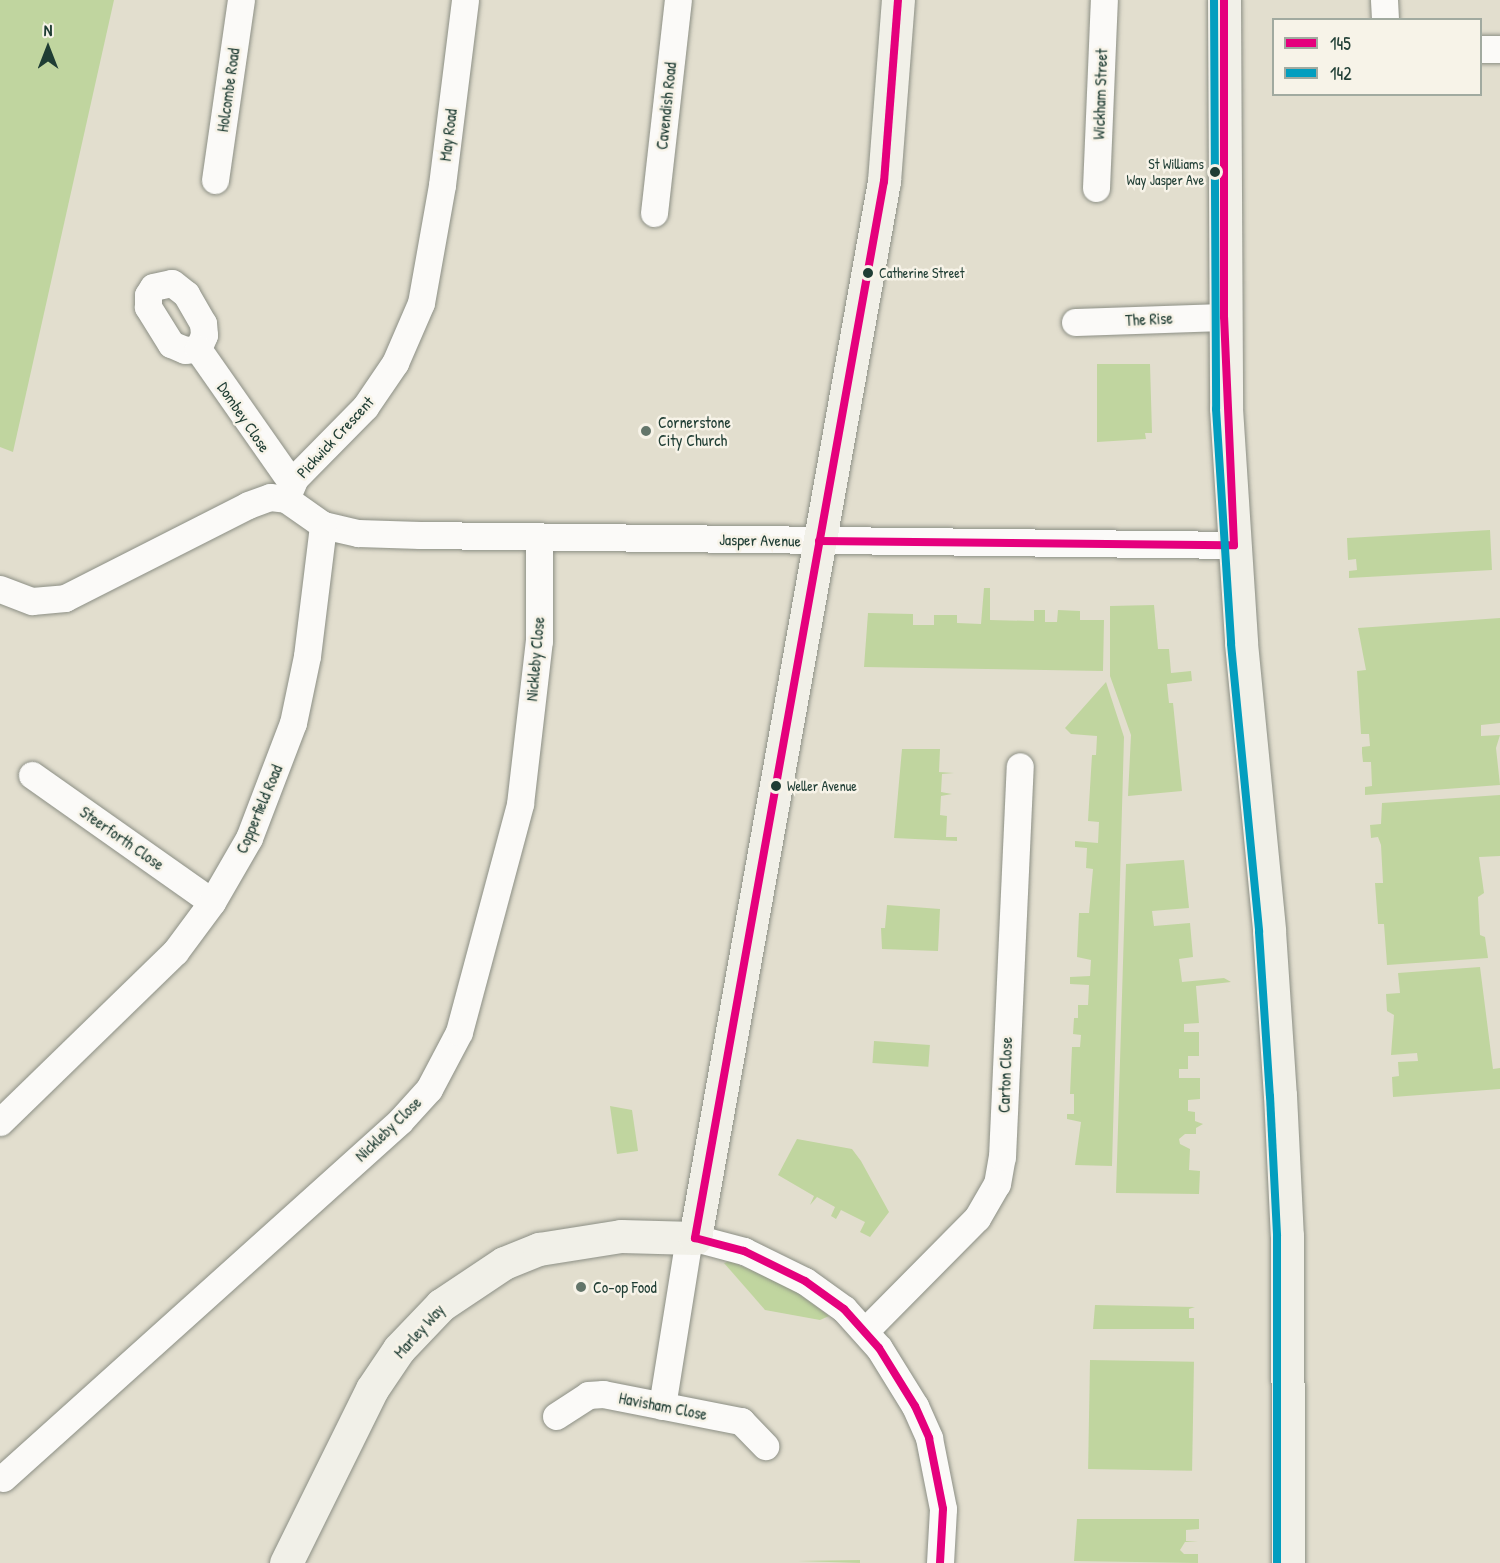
<!DOCTYPE html>
<html>
<head>
<meta charset="utf-8">
<style>
	body { margin:0 }
	#map { position:relative; width:1500px; height:1563px; overflow:hidden; background:#e2dece; font-family:"Patrick Hand",sans-serif }
	div>[style] { position:absolute }
	.green>* { inset:0; background:#c0d59f; transform-origin:0 0 }
	.roads { filter:drop-shadow(0 0 2px #8c8f85) drop-shadow(0 0 2px #8c8f85) }
	.street>* { height:27px; margin:-13.5px; padding:0 13.5px; transform-origin:13.5px; border-radius:13.5px; background:#fbfaf8 }
	.secondary>* { height:33px; margin:-16.5px; padding:0 16.5px; transform-origin:16.5px; border-radius:16.5px; background:#f1f0e8 }
	.bus-1>* { height:8px; margin:-4px; padding:0 4px; transform-origin:4px; border-radius:4px; background:#e5007d }
	.bus-2>* { height:8px; margin:-4px; padding:0 4px; transform-origin:4px; border-radius:4px; background:#039ebf }
	.dots>* { width:16px; height:16px; translate:-50% -50%; box-sizing:border-box; border:3px solid #f7f3e8; border-radius:50% }
	span { translate:-50% -50%; white-space:nowrap; text-align:center; line-height:1.15; -webkit-text-stroke:5px #f7f3e8; paint-order:stroke }
	.bus-label { font-size:14px; color:#1f3d34 }
	.right { translate:-100% -50%; text-align:right }
	.left { translate:0 -50%; text-align:left }
	.street-label { font-size:16px; color:#1f3d34 }
	.poi-label { font-size:16px; color:#1f3d34 }
	.legend { position:absolute; left:1272px; top:18px; width:210px; height:78px; box-sizing:border-box; background:#f7f3e8; border:2px solid #a1aaa0; margin:0; padding:8px 10px; list-style:none; font-size:18px; color:#1f3d34 }
	.legend li { display:flex; align-items:center; gap:12px; height:30px }
	.legend b { width:30px; border:2px solid #a1aaa0 }
	.north { position:absolute; left:18px; top:18px; width:60px; height:60px; -webkit-text-stroke:4px #f7f3e8; paint-order:stroke; rotate:0deg; font-size:16px; font-weight:700; line-height:24px; text-align:center; color:#1f3d34 }
	.north::after { content:''; display:block; margin:auto; width:21px; height:27px; background:#1f3d34; clip-path:polygon(50% 0,100% 100%,50% 72%,0 100%) }
</style>
</head>
<body>
<div id="map">
	<div class="green">
		<i style="clip-path:polygon(0 0,114px 0,13px 452px,0 447px)"></i>
		<i style="clip-path:polygon(1097px 364px,1150px 364px,1152px 433px,1145px 433px,1146px 439px,1097px 442px)"></i>
		<i style="clip-path:polygon(1490px 530px,1492px 570px,1349px 578px,1349px 571px,1357px 570px,1356px 559px,1348px 560px,1347px 538px)"></i>
		<i style="clip-path:polygon(984px 588px,990px 588px,990px 620px,1034px 621px,1034px 610px,1045px 610px,1045px 622px,1057px 622px,1058px 610px,1080px 611px,1080px 620px,1104px 620px,1103px 671px,864px 667px,868px 613px,913px 614px,913px 625px,934px 625px,934px 615px,957px 615px,957px 623px,981px 624px)"></i>
		<i style="clip-path:polygon(1154px 605px,1158px 649px,1169px 649px,1171px 673px,1191px 671px,1192px 681px,1167px 684px,1169px 703px,1173px 703px,1182px 791px,1128px 796px,1131px 735px,1110px 676px,1110px 606px)"></i>
		<i style="clip-path:polygon(1500px 618px,1500px 723px,1481px 725px,1481px 736px,1500px 735px,1496px 748px,1500px 785px,1365px 795px,1365px 787px,1372px 786px,1371px 762px,1363px 762px,1362px 753px,1362px 747px,1370px 746px,1369px 734px,1361px 734px,1357px 671px,1366px 670px,1358px 628px)"></i>
		<i style="clip-path:polygon(1106px 682px,1124px 737px,1112px 1166px,1075px 1165px,1081px 1122px,1067px 1119px,1067px 1114px,1074px 1114px,1074px 1094px,1070px 1094px,1072px 1047px,1080px 1047px,1081px 1035px,1073px 1034px,1074px 1018px,1078px 1018px,1078px 1005px,1088px 1005px,1089px 985px,1070px 984px,1070px 977px,1090px 976px,1091px 960px,1077px 957px,1079px 913px,1089px 913px,1093px 869px,1086px 868px,1087px 848px,1075px 847px,1075px 841px,1098px 843px,1099px 822px,1088px 821px,1092px 755px,1096px 755px,1097px 736px,1071px 734px,1065px 728px)"></i>
		<i style="clip-path:polygon(902px 749px,940px 749px,939px 772px,954px 773px,942px 774px,941px 792px,952px 794px,941px 796px,940px 815px,947px 816px,946px 837px,957px 837px,957px 841px,894px 838px)"></i>
		<i style="clip-path:polygon(1500px 795px,1500px 856px,1479px 857px,1484px 893px,1478px 897px,1480px 935px,1485px 937px,1488px 958px,1387px 965px,1384px 924px,1378px 924px,1375px 883px,1383px 883px,1381px 845px,1378px 837px,1371px 838px,1370px 825px,1381px 824px,1382px 803px)"></i>
		<i style="clip-path:polygon(1184px 860px,1189px 908px,1152px 911px,1154px 926px,1190px 923px,1193px 957px,1179px 959px,1182px 982px,1224px 978px,1231px 982px,1196px 986px,1199px 1023px,1184px 1024px,1184px 1032px,1199px 1032px,1199px 1056px,1188px 1056px,1188px 1069px,1179px 1069px,1179px 1078px,1200px 1078px,1200px 1099px,1188px 1100px,1188px 1111px,1195px 1112px,1195px 1121px,1203px 1124px,1196px 1128px,1196px 1134px,1185px 1134px,1179px 1139px,1180px 1144px,1190px 1149px,1189px 1170px,1200px 1171px,1199px 1194px,1116px 1193px,1126px 864px)"></i>
		<i style="clip-path:polygon(887px 905px,940px 909px,938px 951px,882px 949px,881px 928px,885px 928px)"></i>
		<i style="clip-path:polygon(1480px 967px,1493px 1069px,1500px 1068px,1500px 1089px,1393px 1097px,1392px 1077px,1399px 1076px,1398px 1062px,1418px 1061px,1417px 1053px,1391px 1055px,1394px 1015px,1387px 1011px,1386px 994px,1400px 993px,1398px 973px)"></i>
		<i style="left:874px;top:1041px;width:56px;height:22px;rotate:4deg"></i>
		<i style="clip-path:polygon(610px 1106px,632px 1110px,638px 1151px,617px 1154px)"></i>
		<i style="clip-path:polygon(797px 1139px,852px 1149px,861px 1161px,889px 1212px,870px 1237px,860px 1232px,865px 1222px,841px 1210px,836px 1219px,831px 1216px,835px 1207px,817px 1197px,810px 1205px,814px 1196px,778px 1175px)"></i>
		<i style="clip-path:polygon(730px 1261px,791px 1288px,829px 1316px,820px 1320px,765px 1310px,724px 1263px)"></i>
		<i style="clip-path:polygon(1095px 1305px,1195px 1307px,1189px 1309px,1189px 1318px,1194px 1318px,1194px 1329px,1093px 1329px)"></i>
		<i style="left:1090px;top:1360px;width:104px;height:109px;rotate:1deg"></i>
		<i style="clip-path:polygon(1077px 1519px,1199px 1519px,1199px 1529px,1186px 1530px,1186px 1541px,1198px 1542px,1185px 1542px,1180px 1550px,1184px 1554px,1198px 1554px,1198px 1563px,1074px 1561px)"></i>
		<i style="clip-path:polygon(860px 1560px,860px 1563px,798px 1561px)"></i>
	</div>
	<div class="roads">
		<div class="street">
			<i style="left:1384px;top:0;width:20px;rotate:87deg"></i>
			<i style="left:1480px;top:49px;width:20px"></i>
			<i style="left:215px;top:180px;width:182px;rotate:-81.8deg"></i>
			<i style="left:1096px;top:188px;width:188px;rotate:-87.6deg"></i>
			<i style="left:654px;top:213px;width:214px;rotate:-83.6deg"></i>
			<i style="left:172px;top:283px;width:18px;rotate:38deg"></i>
			<i style="left:186px;top:294px;width:34px;rotate:60deg"></i>
			<i style="left:203px;top:323px;width:12px;rotate:85deg"></i>
			<i style="left:204px;top:335px;width:15px;rotate:113deg"></i>
			<i style="left:198px;top:349px;width:13px;rotate:176deg"></i>
			<i style="left:185px;top:350px;width:15px;rotate:-157deg"></i>
			<i style="left:171px;top:344px;width:44px;rotate:-121.9deg"></i>
			<i style="left:148px;top:307px;width:12px;rotate:-90deg"></i>
			<i style="left:148px;top:295px;width:9px;rotate:-58deg"></i>
			<i style="left:153px;top:287px;width:19px;rotate:-12deg"></i>
			<i style="left:1075px;top:322px;width:149px;rotate:-1.9deg"></i>
			<i style="left:198px;top:349px;width:164px;rotate:55deg"></i>
			<i style="left:323px;top:525px;width:36px;rotate:13deg"></i>
			<i style="left:358px;top:533px;width:62px;rotate:1.8deg"></i>
			<i style="left:420px;top:535px;width:814px;rotate:0.7deg"></i>
			<i style="left:0;top:589px;width:34px;rotate:21deg"></i>
			<i style="left:32px;top:601px;width:33px;rotate:-5deg"></i>
			<i style="left:65px;top:598px;width:205px;rotate:-26.9deg"></i>
			<i style="left:248px;top:505px;width:23px;rotate:-20deg"></i>
			<i style="left:270px;top:497px;width:16px;rotate:7deg"></i>
			<i style="left:286px;top:499px;width:23px;rotate:-67deg"></i>
			<i style="left:295px;top:478px;width:100px;rotate:-45.4deg"></i>
			<i style="left:365px;top:407px;width:53px;rotate:-55.7deg"></i>
			<i style="left:395px;top:363px;width:65px;rotate:-66.6deg"></i>
			<i style="left:421px;top:303px;width:120px;rotate:-79.9deg"></i>
			<i style="left:442px;top:185px;width:186px;rotate:-82.9deg"></i>
			<i style="left:32px;top:775px;width:220px;rotate:35.2deg"></i>
			<i style="left:0;top:1122px;width:244px;rotate:-44.2deg"></i>
			<i style="left:175px;top:952px;width:62px;rotate:-53.5deg"></i>
			<i style="left:212px;top:902px;width:74px;rotate:-60deg"></i>
			<i style="left:249px;top:838px;width:123px;rotate:-69.1deg"></i>
			<i style="left:293px;top:723px;width:68px;rotate:-78.2deg"></i>
			<i style="left:307px;top:656px;width:132px;rotate:-83deg"></i>
			<i style="left:323px;top:525px;width:45px;rotate:-144.9deg"></i>
			<i style="left:695px;top:1238px;width:51px;rotate:14.9deg"></i>
			<i style="left:744px;top:1251px;width:68px;rotate:26.2deg"></i>
			<i style="left:805px;top:1281px;width:48px;rotate:35.7deg"></i>
			<i style="left:844px;top:1309px;width:52px;rotate:48.1deg"></i>
			<i style="left:879px;top:1348px;width:68px;rotate:58.2deg"></i>
			<i style="left:915px;top:1406px;width:35px;rotate:66deg"></i>
			<i style="left:929px;top:1438px;width:72px;rotate:78.8deg"></i>
			<i style="left:943px;top:1509px;width:54px;rotate:93.2deg"></i>
			<i style="left:865px;top:1331px;width:159px;rotate:-45.3deg"></i>
			<i style="left:977px;top:1218px;width:39px;rotate:-60deg"></i>
			<i style="left:997px;top:1184px;width:27px;rotate:-80deg"></i>
			<i style="left:1002px;top:1157px;width:391px;rotate:-87.4deg"></i>
			<i style="left:662px;top:1406px;width:170px;rotate:-80.9deg"></i>
			<i style="left:556px;top:1416px;width:38px;rotate:-33deg"></i>
			<i style="left:588px;top:1395px;width:15px;rotate:-4deg"></i>
			<i style="left:603px;top:1394px;width:141px;rotate:11.1deg"></i>
			<i style="left:741px;top:1421px;width:35px;rotate:46deg"></i>
			<i style="left:3px;top:1478px;width:534px;rotate:-41.96deg"></i>
			<i style="left:400px;top:1121px;width:43px;rotate:-47.8deg"></i>
			<i style="left:429px;top:1089px;width:64px;rotate:-62.2deg"></i>
			<i style="left:459px;top:1032px;width:236px;rotate:-75deg"></i>
			<i style="left:520px;top:804px;width:164px;rotate:-83.4deg"></i>
			<i style="left:539px;top:641px;width:105px;rotate:-90deg"></i>
		</div>
		<div class="secondary">
			<i style="left:1224px;top:0;width:408px;rotate:89.7deg"></i>
			<i style="left:1226px;top:408px;width:235px;rotate:86.3deg"></i>
			<i style="left:1241px;top:643px;width:289px;rotate:84.4deg"></i>
			<i style="left:1269px;top:931px;width:164px;rotate:86.2deg"></i>
			<i style="left:1280px;top:1095px;width:141px;rotate:87.2deg"></i>
			<i style="left:1287px;top:1236px;width:327px;rotate:89.8deg"></i>
			<i style="left:286px;top:1563px;width:194px;rotate:-63.7deg"></i>
			<i style="left:372px;top:1389px;width:48px;rotate:-56deg"></i>
			<i style="left:399px;top:1349px;width:61px;rotate:-46.3deg"></i>
			<i style="left:441px;top:1305px;width:76px;rotate:-33.7deg"></i>
			<i style="left:504px;top:1263px;width:38px;rotate:-22deg"></i>
			<i style="left:539px;top:1249px;width:83px;rotate:-9deg"></i>
			<i style="left:621px;top:1236px;width:74px;rotate:1.5deg"></i>
			<i style="left:695px;top:1238px;width:1074px;rotate:-79.86deg"></i>
			<i style="left:884px;top:181px;width:182px;rotate:-85.6deg"></i>
		</div>
	</div>
	<div class="bus-1">
		<i style="left:898px;top:0;width:182px;rotate:94.4deg"></i>
		<i style="left:884px;top:181px;width:1074px;rotate:100.14deg"></i>
		<i style="left:695px;top:1238px;width:51px;rotate:14.9deg"></i>
		<i style="left:744px;top:1251px;width:68px;rotate:26.2deg"></i>
		<i style="left:805px;top:1281px;width:48px;rotate:35.7deg"></i>
		<i style="left:844px;top:1309px;width:52px;rotate:48.1deg"></i>
		<i style="left:879px;top:1348px;width:68px;rotate:58.2deg"></i>
		<i style="left:915px;top:1406px;width:35px;rotate:66deg"></i>
		<i style="left:929px;top:1438px;width:72px;rotate:78.8deg"></i>
		<i style="left:943px;top:1509px;width:54px;rotate:93.2deg"></i>
		<i style="left:819px;top:541px;width:415px;rotate:0.6deg"></i>
		<i style="left:1234px;top:545px;width:228px;rotate:-92.5deg"></i>
		<i style="left:1224px;top:317px;width:317px;rotate:-90deg"></i>
	</div>
	<div class="bus-2">
		<i style="left:1214px;top:0;width:409px;rotate:89.7deg"></i>
		<i style="left:1216px;top:409px;width:235px;rotate:86.3deg"></i>
		<i style="left:1231px;top:644px;width:289px;rotate:84.4deg"></i>
		<i style="left:1259px;top:932px;width:164px;rotate:86.2deg"></i>
		<i style="left:1270px;top:1096px;width:140px;rotate:87.1deg"></i>
		<i style="left:1277px;top:1236px;width:327px;rotate:90deg"></i>
	</div>
	<div class="dots">
		<i style="left:1215px;top:172px;background:#1f3d34"></i>
		<i style="left:868px;top:273px;background:#1f3d34"></i>
		<i style="left:646px;top:431px;background:#63756a"></i>
		<i style="left:776px;top:786px;background:#1f3d34"></i>
		<i style="left:581px;top:1287px;background:#63756a"></i>
	</div>
	<div class="bus-label">
		<span class="right" style="left:1204px;top:172px">St Williams<br>Way Jasper Ave</span>
		<span class="left" style="left:879px;top:273px">Catherine Street</span>
		<span class="left" style="left:787px;top:786px">Weller Avenue</span>
	</div>
	<div class="street-label">
		<span style="left:228px;top:90px;rotate:-82deg">Holcombe Road</span>
		<span style="left:1100px;top:94px;rotate:-88deg">Wickham Street</span>
		<span style="left:666px;top:106px;rotate:-84deg">Cavendish Road</span>
		<span style="left:448px;top:135px;rotate:-83deg">May Road</span>
		<span style="left:1149px;top:319px;rotate:-3deg">The Rise</span>
		<span style="left:244px;top:417px;rotate:56deg">Dombey Close</span>
		<span style="left:335px;top:437px;rotate:-47deg">Pickwick Crescent</span>
		<span style="left:760px;top:540px;rotate:1deg">Jasper Avenue</span>
		<span style="left:535px;top:659px;rotate:-85deg">Nickleby Close</span>
		<span style="left:259px;top:809px;rotate:-67deg">Copperfield Road</span>
		<span style="left:122px;top:838px;rotate:35deg">Steerforth Close</span>
		<span style="left:1005px;top:1075px;rotate:-88deg">Carton Close</span>
		<span style="left:388px;top:1129px;rotate:-44deg">Nickleby Close</span>
		<span style="left:419px;top:1331px;rotate:-48deg">Marley Way</span>
		<span style="left:663px;top:1406px;rotate:11deg">Havisham Close</span>
	</div>
	<div class="poi-label">
		<span class="left" style="left:658px;top:431px">Cornerstone<br>City Church</span>
		<span class="left" style="left:593px;top:1287px">Co-op Food</span>
	</div>
	<ul class="legend">
	<li><b style="height:8px;background:#e5007d"></b>145</li>
	<li><b style="height:8px;background:#039ebf"></b>142</li>
	</ul>
	<div class="north">N</div>
</div>
</body>
</html>
